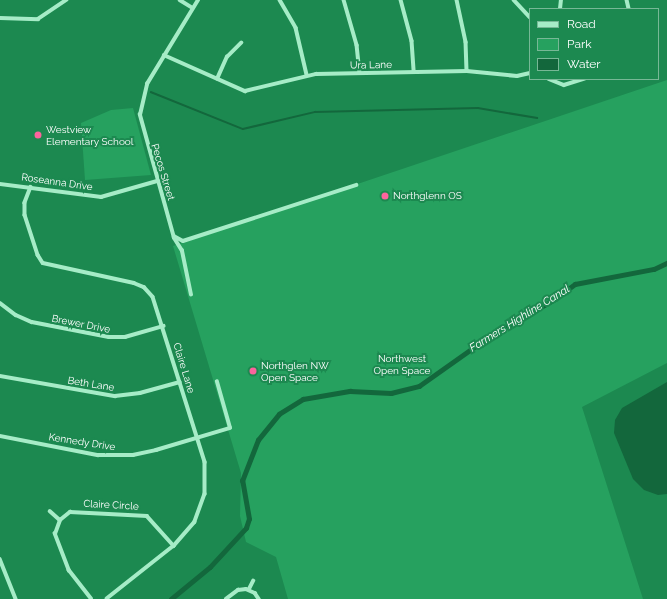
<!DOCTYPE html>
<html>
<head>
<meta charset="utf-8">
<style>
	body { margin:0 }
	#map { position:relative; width:667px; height:599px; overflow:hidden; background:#1c8950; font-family:Raleway,sans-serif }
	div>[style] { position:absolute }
	.green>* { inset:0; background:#26a15f }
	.water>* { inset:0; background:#13673c }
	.stream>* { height:1.5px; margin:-0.75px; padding:0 0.75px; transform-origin:0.75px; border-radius:0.75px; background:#13673c }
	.canal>* { height:4.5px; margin:-2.25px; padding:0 2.25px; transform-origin:2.25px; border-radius:2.25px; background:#13673c }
	.minor>* { height:3.5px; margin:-1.75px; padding:0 1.75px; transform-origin:1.75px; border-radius:1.75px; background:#a6ecc7 }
	.dots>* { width:11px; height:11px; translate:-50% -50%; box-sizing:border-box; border:2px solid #1c8950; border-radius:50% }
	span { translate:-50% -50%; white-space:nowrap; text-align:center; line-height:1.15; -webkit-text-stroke:4px #1c8950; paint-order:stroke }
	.street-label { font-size:10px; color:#fff }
	.poi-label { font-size:10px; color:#fff }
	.left { translate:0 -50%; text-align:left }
	.park-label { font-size:10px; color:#fff }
	.water-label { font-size:11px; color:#fff; font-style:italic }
	.legend { position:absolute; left:529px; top:8px; width:130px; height:72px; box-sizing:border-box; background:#1c8950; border:1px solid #77b896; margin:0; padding:5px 7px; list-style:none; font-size:12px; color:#fff }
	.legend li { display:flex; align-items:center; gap:8px; height:20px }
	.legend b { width:20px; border:1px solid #77b896 }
</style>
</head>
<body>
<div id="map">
	<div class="green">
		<i style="clip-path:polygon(667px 80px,667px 363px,582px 407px,643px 599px,288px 599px,276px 557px,246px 542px,240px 516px,241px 473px,173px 246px)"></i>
		<i style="clip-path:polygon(133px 108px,151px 175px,85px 180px,81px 123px,111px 110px)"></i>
	</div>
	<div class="water">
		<i style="clip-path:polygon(667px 382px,667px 494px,658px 495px,644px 490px,633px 479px,614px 433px,615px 420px,622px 408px)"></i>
	</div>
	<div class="stream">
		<i style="left:151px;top:92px;width:99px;rotate:21.9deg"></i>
		<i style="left:243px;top:129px;width:74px;rotate:-13.3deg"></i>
		<i style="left:315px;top:112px;width:163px;rotate:-1.4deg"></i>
		<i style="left:478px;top:108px;width:60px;rotate:9.6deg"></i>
	</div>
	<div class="canal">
		<i style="left:171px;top:599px;width:50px;rotate:-39.4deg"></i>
		<i style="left:210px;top:567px;width:53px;rotate:-47.3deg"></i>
		<i style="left:246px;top:528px;width:9px;rotate:-72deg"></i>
		<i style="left:249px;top:519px;width:39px;rotate:-100deg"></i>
		<i style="left:242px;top:481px;width:44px;rotate:-68.7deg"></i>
		<i style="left:258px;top:440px;width:33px;rotate:-51deg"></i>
		<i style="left:279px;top:414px;width:28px;rotate:-32deg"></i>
		<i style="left:303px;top:399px;width:48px;rotate:-9.7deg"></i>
		<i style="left:350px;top:391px;width:41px;rotate:2.8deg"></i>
		<i style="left:391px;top:393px;width:29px;rotate:-14deg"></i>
		<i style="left:419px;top:386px;width:83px;rotate:-35.2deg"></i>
		<i style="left:487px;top:338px;width:76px;rotate:-29.9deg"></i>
		<i style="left:553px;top:300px;width:27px;rotate:-36deg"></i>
		<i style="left:575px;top:284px;width:80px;rotate:-10.8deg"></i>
		<i style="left:654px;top:269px;width:14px;rotate:-25deg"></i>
	</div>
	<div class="minor">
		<i style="left:180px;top:0;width:15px;rotate:32deg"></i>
		<i style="left:280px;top:0;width:32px;rotate:60deg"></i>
		<i style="left:296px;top:28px;width:48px;rotate:76.8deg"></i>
		<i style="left:344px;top:0;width:47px;rotate:73.9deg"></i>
		<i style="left:357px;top:45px;width:28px;rotate:84deg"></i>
		<i style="left:401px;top:0;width:42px;rotate:75deg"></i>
		<i style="left:412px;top:41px;width:30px;rotate:86deg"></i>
		<i style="left:457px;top:0;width:43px;rotate:77.9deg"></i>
		<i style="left:466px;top:42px;width:29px;rotate:88deg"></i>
		<i style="left:514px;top:0;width:23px;rotate:47deg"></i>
		<i style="left:627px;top:0;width:9px;rotate:77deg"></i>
		<i style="left:560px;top:9px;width:9px;rotate:-84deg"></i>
		<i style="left:0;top:18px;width:38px;rotate:2deg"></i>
		<i style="left:38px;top:19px;width:34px;rotate:-34deg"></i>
		<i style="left:164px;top:55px;width:89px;rotate:24deg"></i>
		<i style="left:245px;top:91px;width:73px;rotate:-13.5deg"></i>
		<i style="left:316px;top:74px;width:151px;rotate:-1.1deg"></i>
		<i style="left:467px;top:71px;width:50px;rotate:5.7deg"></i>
		<i style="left:517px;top:76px;width:13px;rotate:-13deg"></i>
		<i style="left:217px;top:79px;width:24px;rotate:-66deg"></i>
		<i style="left:227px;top:57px;width:20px;rotate:-45deg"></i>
		<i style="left:549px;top:79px;width:16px;rotate:22deg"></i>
		<i style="left:564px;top:85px;width:21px;rotate:-17deg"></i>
		<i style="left:0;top:184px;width:102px;rotate:7.3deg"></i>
		<i style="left:101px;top:197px;width:58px;rotate:-15.9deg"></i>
		<i style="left:31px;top:187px;width:17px;rotate:111deg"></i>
		<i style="left:25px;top:203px;width:12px;rotate:90deg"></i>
		<i style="left:25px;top:215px;width:42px;rotate:72deg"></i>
		<i style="left:38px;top:255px;width:9px;rotate:58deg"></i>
		<i style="left:43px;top:263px;width:93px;rotate:12.4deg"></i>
		<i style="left:134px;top:283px;width:11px;rotate:22deg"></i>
		<i style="left:144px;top:287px;width:13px;rotate:48deg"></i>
		<i style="left:153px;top:297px;width:173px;rotate:72.5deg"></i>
		<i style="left:205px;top:462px;width:32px;rotate:90deg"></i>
		<i style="left:205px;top:494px;width:30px;rotate:110deg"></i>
		<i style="left:195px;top:522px;width:32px;rotate:131deg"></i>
		<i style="left:174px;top:546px;width:85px;rotate:141.7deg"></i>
		<i style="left:174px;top:236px;width:10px;rotate:29deg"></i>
		<i style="left:183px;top:241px;width:182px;rotate:-17.9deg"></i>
		<i style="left:191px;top:295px;width:45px;rotate:-101.6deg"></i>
		<i style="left:182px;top:251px;width:15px;rotate:-122deg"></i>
		<i style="left:174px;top:238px;width:128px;rotate:-105.5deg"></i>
		<i style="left:140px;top:115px;width:32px;rotate:-77deg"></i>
		<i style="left:147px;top:84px;width:98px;rotate:-58.7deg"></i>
		<i style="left:0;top:303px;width:20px;rotate:37deg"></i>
		<i style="left:16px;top:315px;width:17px;rotate:24deg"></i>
		<i style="left:32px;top:322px;width:78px;rotate:11deg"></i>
		<i style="left:109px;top:337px;width:16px"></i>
		<i style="left:125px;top:337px;width:40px;rotate:-16deg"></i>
		<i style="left:0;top:376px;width:117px;rotate:9.9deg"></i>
		<i style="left:115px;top:396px;width:25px;rotate:-7deg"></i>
		<i style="left:140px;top:393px;width:41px;rotate:-15.4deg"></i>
		<i style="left:0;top:436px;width:100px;rotate:11deg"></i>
		<i style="left:98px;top:455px;width:35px"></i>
		<i style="left:133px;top:455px;width:24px;rotate:-12deg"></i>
		<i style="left:156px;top:450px;width:77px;rotate:-16.6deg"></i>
		<i style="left:230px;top:428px;width:48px;rotate:-105.8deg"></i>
		<i style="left:50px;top:511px;width:13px;rotate:42deg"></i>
		<i style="left:0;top:559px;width:43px;rotate:68.2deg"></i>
		<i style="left:249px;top:589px;width:9px;rotate:-63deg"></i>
		<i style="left:91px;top:599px;width:36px;rotate:-128deg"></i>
		<i style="left:69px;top:571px;width:40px;rotate:-111deg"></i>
		<i style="left:55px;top:534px;width:15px;rotate:-70deg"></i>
		<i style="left:60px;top:520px;width:13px;rotate:-39deg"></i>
		<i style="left:70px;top:512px;width:77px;rotate:3deg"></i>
		<i style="left:147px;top:516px;width:40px;rotate:48deg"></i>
		<i style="left:226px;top:599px;width:15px;rotate:-37deg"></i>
		<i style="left:238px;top:590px;width:8px;rotate:-7deg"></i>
		<i style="left:246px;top:589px;width:10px;rotate:24deg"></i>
		<i style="left:255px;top:593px;width:7px;rotate:56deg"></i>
	</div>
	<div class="dots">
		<i style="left:38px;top:135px;background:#fc649d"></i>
		<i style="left:385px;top:196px;background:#fc649d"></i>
		<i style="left:253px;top:371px;background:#fc649d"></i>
	</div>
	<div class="street-label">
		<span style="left:371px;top:65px;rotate:-1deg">Ura Lane</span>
		<span style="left:163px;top:172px;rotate:73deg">Pecos Street</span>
		<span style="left:57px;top:182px;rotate:8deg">Roseanna Drive</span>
		<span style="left:81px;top:324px;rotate:11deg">Brewer Drive</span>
		<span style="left:184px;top:368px;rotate:73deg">Claire Lane</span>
		<span style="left:91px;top:384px;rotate:9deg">Beth Lane</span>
		<span style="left:82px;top:442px;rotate:9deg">Kennedy Drive</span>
		<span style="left:111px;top:505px;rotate:3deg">Claire Circle</span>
	</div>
	<div class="poi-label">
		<span class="left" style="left:46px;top:135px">Westview<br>Elementary School</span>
		<span class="left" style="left:393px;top:196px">Northglenn OS</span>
		<span class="left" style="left:261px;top:371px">Northglen NW<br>Open Space</span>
	</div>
	<div class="park-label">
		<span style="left:402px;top:364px">Northwest<br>Open Space</span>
	</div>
	<div class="water-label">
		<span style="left:520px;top:319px;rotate:-32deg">Farmers Highline Canal</span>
	</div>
	<ul class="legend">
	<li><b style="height:5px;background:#a6ecc7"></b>Road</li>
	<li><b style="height:11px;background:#26a15f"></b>Park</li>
	<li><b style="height:11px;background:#13673c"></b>Water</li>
	</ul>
</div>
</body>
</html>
